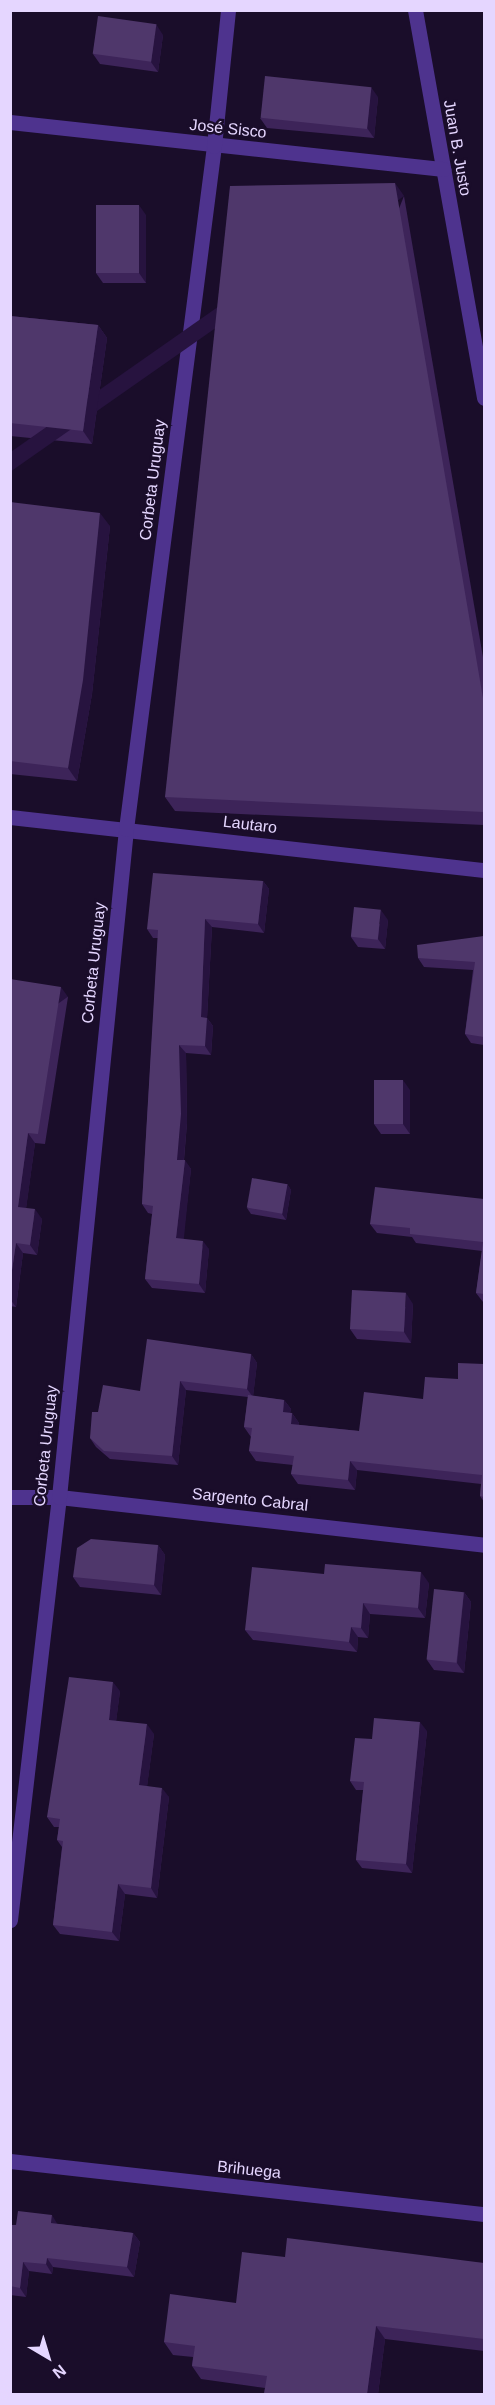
<!DOCTYPE html>
<html>
<head>
<meta charset="utf-8">
<style>
	body { margin:0 }
	#map { position:relative; width:495px; height:2405px; overflow:hidden; background:#1a0d2a; font-family:Helvetica,sans-serif }
	div>[style] { position:absolute }
	.street>* { height:15px; margin:-7.5px; padding:0 7.5px; transform-origin:7.5px; border-radius:7.5px; background:#4e338e }
	.wall>* { inset:0; background:#3d2459 }
	.shaded-wall>* { inset:0; background:#27133f; transform-origin:0 0 }
	.building>* { inset:0; background:#4f376b; transform-origin:0 0 }
	span { translate:-50% -50%; white-space:nowrap; text-align:center; line-height:1.15; -webkit-text-stroke:5px #1a0d2a; paint-order:stroke }
	.street-label { font-size:16px; color:#e5d6ff }
	.frame { position:absolute; inset:0; border:12px solid #e5d6ff; pointer-events:none }
	.north { position:absolute; left:18px; top:2327px; width:60px; height:60px; -webkit-text-stroke:4px #1a0d2a; paint-order:stroke; rotate:142deg; font-size:16px; font-weight:700; line-height:24px; text-align:center; color:#e5d6ff }
	.north::after { content:''; display:block; margin:auto; width:21px; height:27px; background:#e5d6ff; clip-path:polygon(50% 0,100% 100%,50% 72%,0 100%) }
</style>
</head>
<body>
<div id="map">
	<div class="street">
		<i style="left:415px;top:10px;width:394px;rotate:79.9deg"></i>
		<i style="left:10px;top:122px;width:436px;rotate:6.2deg"></i>
		<i style="left:10px;top:817px;width:477px;rotate:6.4deg"></i>
		<i style="left:10px;top:1497px;width:49px"></i>
		<i style="left:59px;top:1497px;width:428px;rotate:6.4deg"></i>
		<i style="left:10px;top:1920px;width:426px;rotate:-83.4deg"></i>
		<i style="left:59px;top:1497px;width:671px;rotate:-84.27deg"></i>
		<i style="left:126px;top:829px;width:689px;rotate:-82.66deg"></i>
		<i style="left:214px;top:146px;width:137px;rotate:-84.1deg"></i>
		<i style="left:10px;top:2161px;width:477px;rotate:6.4deg"></i>
	</div>
	<div class="wall">
		<i style="clip-path:polygon(163px 35px,158px 72px,100px 64px,93px 54px)"></i>
		<i style="clip-path:polygon(378px 97px,374px 138px,267px 128px,260px 118px)"></i>
		<i style="clip-path:polygon(404px 196px,484px 663px,484px 825px,175px 811px,165px 797px)"></i>
		<i style="clip-path:polygon(146px 215px,146px 283px,103px 283px,96px 273px)"></i>
		<i style="clip-path:polygon(10px 316px,98px 325px,107px 338px,92px 444px,10px 436px)"></i>
		<i style="clip-path:polygon(10px 502px,110px 526px,92px 694px,77px 781px,10px 774px)"></i>
		<i style="clip-path:polygon(263px 881px,269px 889px,264px 933px,212px 927px,207px 1018px,213px 1026px,211px 1055px,186px 1053px,187px 1123px,184px 1160px,191px 1169px,183px 1239px,209px 1249px,205px 1293px,152px 1288px,145px 1279px,152px 1214px,148px 1213px,142px 1204px,158px 938px,153px 938px,147px 929px)"></i>
		<i style="clip-path:polygon(388px 920px,385px 949px,358px 947px,351px 937px)"></i>
		<i style="clip-path:polygon(484px 936px,484px 1045px,471px 1043px,465px 1034px,473px 970px,424px 967px,418px 958px)"></i>
		<i style="clip-path:polygon(10px 979px,68px 997px,45px 1144px,35px 1143px,26px 1208px,42px 1219px,37px 1255px,23px 1253px,16px 1307px,10px 1306px)"></i>
		<i style="clip-path:polygon(410px 1090px,410px 1134px,381px 1134px,374px 1124px)"></i>
		<i style="clip-path:polygon(287px 1184px,291px 1190px,286px 1220px,251px 1214px,247px 1208px)"></i>
		<i style="clip-path:polygon(484px 1199px,484px 1303px,483px 1302px,476px 1293px,482px 1251px,416px 1243px,412px 1237px,377px 1233px,370px 1224px)"></i>
		<i style="clip-path:polygon(413px 1304px,411px 1343px,357px 1339px,350px 1329px)"></i>
		<i style="clip-path:polygon(251px 1354px,257px 1363px,253px 1396px,284px 1400px,291px 1409px,290px 1413px,292px 1413px,299px 1423px,299px 1425px,359px 1431px,423px 1399px,484px 1364px,484px 1502px,480px 1496px,481px 1484px,357px 1470px,355px 1490px,298px 1484px,291px 1474px,293px 1465px,256px 1461px,249px 1451px,251px 1437px,244px 1427px,248px 1397px,186px 1390px,178px 1465px,110px 1459px,96px 1447px,90px 1438px,98px 1412px,140px 1391px)"></i>
		<i style="clip-path:polygon(158px 1545px,165px 1555px,161px 1595px,80px 1587px,73px 1577px)"></i>
		<i style="clip-path:polygon(429px 1583px,425px 1618px,370px 1614px,368px 1638px,358px 1637px,357px 1652px,253px 1640px,245px 1630px)"></i>
		<i style="clip-path:polygon(464px 1592px,471px 1602px,464px 1673px,434px 1670px,427px 1660px)"></i>
		<i style="clip-path:polygon(120px 1691px,116px 1721px,154px 1734px,147px 1786px,169px 1797px,157px 1898px,125px 1894px,119px 1941px,60px 1934px,53px 1925px,62px 1847px,57px 1840px,59px 1827px,54px 1827px,47px 1817px)"></i>
		<i style="clip-path:polygon(427px 1731px,412px 1873px,362px 1868px,356px 1860px,363px 1790px,356px 1790px,350px 1781px,372px 1739px)"></i>
		<i style="clip-path:polygon(58px 2224px,133px 2233px,140px 2242px,134px 2277px,53px 2267px,52px 2274px,29px 2271px,26px 2297px,10px 2295px,10px 2225px)"></i>
		<i style="clip-path:polygon(285px 2257px,484px 2263px,484px 2351px,385px 2339px,378px 2394px,264px 2394px,265px 2388px,201px 2379px,192px 2366px,193px 2357px,173px 2355px,164px 2342px,236px 2303px)"></i>
	</div>
	<div class="shaded-wall">
		<i style="clip-path:polygon(156px 24px,163px 35px,158px 72px,151px 62px)"></i>
		<i style="clip-path:polygon(371px 87px,378px 97px,374px 138px,367px 128px)"></i>
		<i style="left:395px;top:183px;width:16px;height:529px;rotate:55deg"></i>
		<i style="clip-path:polygon(139px 205px,146px 215px,146px 283px,139px 273px)"></i>
		<i style="clip-path:polygon(98px 325px,107px 338px,92px 444px,83px 431px)"></i>
		<i style="clip-path:polygon(100px 513px,110px 526px,92px 694px,77px 781px,68px 768px)"></i>
		<i style="clip-path:polygon(263px 881px,269px 889px,264px 933px,258px 924px)"></i>
		<i style="clip-path:polygon(381px 910px,388px 920px,385px 949px,378px 939px)"></i>
		<i style="clip-path:polygon(205px 919px,212px 927px,207px 1018px,213px 1026px,211px 1055px,205px 1046px,201px 1017px)"></i>
		<i style="left:61px;top:987px;width:12px;height:149px;rotate:55deg"></i>
		<i style="clip-path:polygon(179px 1045px,186px 1053px,187px 1123px,183px 1168px,177px 1160px)"></i>
		<i style="clip-path:polygon(403px 1080px,410px 1090px,410px 1134px,403px 1124px)"></i>
		<i style="clip-path:polygon(28px 1133px,35px 1143px,25px 1217px,18px 1207px)"></i>
		<i style="clip-path:polygon(185px 1160px,191px 1169px,183px 1247px,176px 1238px)"></i>
		<i style="clip-path:polygon(287px 1184px,291px 1190px,286px 1220px,282px 1214px)"></i>
		<i style="clip-path:polygon(35px 1209px,42px 1219px,37px 1255px,30px 1245px)"></i>
		<i style="clip-path:polygon(203px 1241px,209px 1249px,205px 1293px,199px 1284px)"></i>
		<i style="clip-path:polygon(16px 1243px,23px 1253px,16px 1307px,10px 1299px,10px 1284px)"></i>
		<i style="clip-path:polygon(406px 1293px,413px 1304px,411px 1343px,404px 1332px)"></i>
		<i style="clip-path:polygon(251px 1354px,257px 1363px,253px 1397px,247px 1389px)"></i>
		<i style="clip-path:polygon(180px 1381px,186px 1390px,178px 1465px,172px 1456px)"></i>
		<i style="clip-path:polygon(284px 1400px,291px 1409px,289px 1421px,283px 1412px)"></i>
		<i style="clip-path:polygon(292px 1413px,299px 1423px,298px 1433px,291px 1424px)"></i>
		<i style="clip-path:polygon(350px 1461px,357px 1470px,355px 1490px,348px 1480px)"></i>
		<i style="clip-path:polygon(158px 1545px,165px 1555px,161px 1595px,154px 1585px)"></i>
		<i style="clip-path:polygon(421px 1572px,429px 1583px,425px 1618px,418px 1608px)"></i>
		<i style="clip-path:polygon(464px 1592px,471px 1602px,464px 1673px,457px 1663px)"></i>
		<i style="clip-path:polygon(363px 1603px,370px 1614px,368px 1638px,361px 1628px)"></i>
		<i style="clip-path:polygon(351px 1627px,358px 1637px,357px 1652px,349px 1642px)"></i>
		<i style="clip-path:polygon(113px 1682px,120px 1691px,115px 1730px,109px 1720px)"></i>
		<i style="clip-path:polygon(420px 1722px,427px 1731px,412px 1873px,406px 1864px)"></i>
		<i style="clip-path:polygon(147px 1724px,154px 1734px,146px 1795px,139px 1785px)"></i>
		<i style="clip-path:polygon(162px 1788px,169px 1797px,157px 1898px,151px 1888px)"></i>
		<i style="clip-path:polygon(118px 1884px,125px 1894px,119px 1941px,112px 1932px)"></i>
		<i style="clip-path:polygon(52px 2215px,58px 2225px,51px 2223px)"></i>
		<i style="clip-path:polygon(133px 2233px,140px 2242px,134px 2277px,127px 2267px)"></i>
		<i style="clip-path:polygon(47px 2258px,53px 2267px,52px 2274px,46px 2264px)"></i>
		<i style="clip-path:polygon(23px 2262px,29px 2271px,26px 2297px,20px 2288px)"></i>
		<i style="clip-path:polygon(376px 2326px,385px 2339px,378px 2394px,367px 2394px)"></i>
	</div>
	<div class="building">
		<i style="left:98px;top:16px;width:59px;height:38px;rotate:8deg"></i>
		<i style="left:265px;top:76px;width:107px;height:42px;rotate:6deg"></i>
		<i style="clip-path:polygon(395px 183px,484px 704px,484px 812px,165px 797px,230px 186px)"></i>
		<i style="left:96px;top:205px;width:43px;height:68px"></i>
		<i style="clip-path:polygon(10px 316px,98px 325px,83px 431px,10px 423px)"></i>
		<i style="clip-path:polygon(10px 502px,100px 513px,83px 680px,68px 768px,10px 761px)"></i>
		<i style="clip-path:polygon(153px 873px,263px 881px,258px 924px,205px 919px,201px 1017px,207px 1018px,205px 1046px,179px 1045px,181px 1114px,177px 1160px,185px 1160px,176px 1238px,203px 1241px,199px 1284px,145px 1279px,153px 1206px,142px 1204px,158px 930px,147px 929px)"></i>
		<i style="left:354px;top:907px;width:27px;height:30px;rotate:6deg"></i>
		<i style="clip-path:polygon(484px 936px,484px 1037px,465px 1034px,475px 962px,418px 958px,417px 945px)"></i>
		<i style="clip-path:polygon(10px 979px,61px 987px,38px 1134px,28px 1133px,18px 1207px,35px 1209px,30px 1245px,16px 1243px,10px 1284px)"></i>
		<i style="left:374px;top:1080px;width:29px;height:44px"></i>
		<i style="left:252px;top:1178px;width:36px;height:30px;rotate:10deg"></i>
		<i style="clip-path:polygon(375px 1187px,484px 1199px,484px 1294px,476px 1293px,483px 1242px,410px 1234px,410px 1228px,370px 1224px)"></i>
		<i style="left:352px;top:1290px;width:54px;height:39px;rotate:3deg"></i>
		<i style="clip-path:polygon(147px 1339px,251px 1354px,247px 1389px,180px 1381px,172px 1456px,104px 1451px,90px 1438px,92px 1412px,98px 1412px,103px 1385px,140px 1391px)"></i>
		<i style="clip-path:polygon(458px 1363px,484px 1364px,484px 1497px,480px 1496px,482px 1475px,350px 1461px,348px 1480px,291px 1474px,294px 1456px,249px 1451px,252px 1428px,244px 1427px,248px 1395px,284px 1400px,283px 1412px,292px 1413px,291px 1424px,359px 1431px,364px 1392px,423px 1399px,425px 1377px,458px 1379px)"></i>
		<i style="clip-path:polygon(91px 1539px,158px 1545px,154px 1585px,73px 1577px,77px 1548px)"></i>
		<i style="clip-path:polygon(325px 1564px,421px 1572px,418px 1608px,363px 1603px,361px 1628px,351px 1627px,349px 1642px,245px 1630px,252px 1567px,324px 1574px)"></i>
		<i style="left:434px;top:1589px;width:30px;height:71px;rotate:6deg"></i>
		<i style="clip-path:polygon(69px 1677px,113px 1682px,109px 1720px,147px 1724px,139px 1785px,162px 1788px,151px 1888px,118px 1884px,112px 1932px,53px 1925px,63px 1841px,57px 1840px,60px 1819px,47px 1817px)"></i>
		<i style="clip-path:polygon(374px 1718px,420px 1722px,406px 1864px,356px 1860px,364px 1782px,350px 1781px,355px 1738px,372px 1739px)"></i>
		<i style="clip-path:polygon(18px 2211px,52px 2215px,51px 2223px,133px 2233px,127px 2267px,47px 2258px,46px 2264px,23px 2262px,20px 2288px,10px 2286px,10px 2225px,16px 2225px)"></i>
		<i style="clip-path:polygon(287px 2238px,484px 2263px,484px 2339px,376px 2326px,367px 2394px,264px 2394px,267px 2376px,192px 2366px,195px 2346px,164px 2342px,170px 2294px,236px 2303px,242px 2252px,285px 2257px)"></i>
	</div>
	<div class="street-label">
		<span style="left:228px;top:129px;rotate:6deg">José Sisco</span>
		<span style="left:457px;top:148px;rotate:80deg">Juan B. Justo</span>
		<span style="left:153px;top:480px;rotate:-83deg">Corbeta Uruguay</span>
		<span style="left:250px;top:825px;rotate:7deg">Lautaro</span>
		<span style="left:94px;top:963px;rotate:-84deg">Corbeta Uruguay</span>
		<span style="left:46px;top:1446px;rotate:-84deg">Corbeta Uruguay</span>
		<span style="left:250px;top:1500px;rotate:6deg">Sargento Cabral</span>
		<span style="left:249px;top:2170px;rotate:6deg">Brihuega</span>
	</div>
	<div class="frame"></div>
	<div class="north">N</div>
</div>
</body>
</html>
